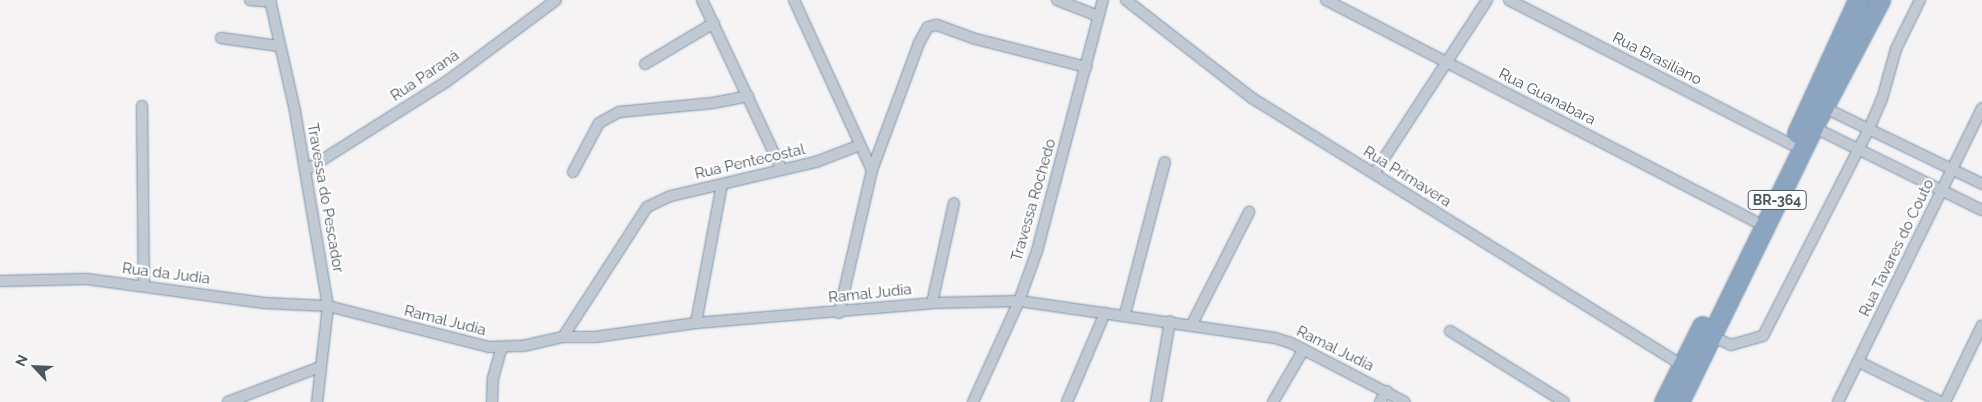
<!DOCTYPE html>
<html>
<head>
<meta charset="utf-8">
<style>
	body { margin:0 }
	#map { position:relative; width:1982px; height:402px; overflow:hidden; background:#f5f3f3; font-family:Raleway,sans-serif }
	div>[style] { position:absolute }
	.roads { filter:drop-shadow(0 0 1px #7690ad) drop-shadow(0 0 1px #7690ad) }
	.street>* { height:10px; margin:-5px; padding:0 5px; transform-origin:5px; border-radius:5px; background:#c1cad2 }
	.highway>* { height:19px; margin:-9.5px; padding:0 9.5px; transform-origin:9.5px; border-radius:9.5px; background:#8ba5c1 }
	span { translate:-50% -50%; white-space:nowrap; text-align:center; line-height:1.15; -webkit-text-stroke:4.5px #fff; paint-order:stroke }
	.shield-label span { padding:1px 4px; background:#fff; border:1px solid; border-radius:4px; -webkit-text-stroke-width:0 }
	.shield-label { font-size:14px; color:#4a5661; font-weight:700 }
	.street-label { font-size:15px; color:#4a5661 }
	.north { position:absolute; left:10px; top:342px; width:50px; height:50px; -webkit-text-stroke:4px #fff; paint-order:stroke; rotate:295deg; font-size:14px; font-weight:700; line-height:20px; text-align:center; color:#4a5661 }
	.north::after { content:''; display:block; margin:auto; width:18px; height:22px; background:#4a5661; clip-path:polygon(50% 0,100% 100%,50% 72%,0 100%) }
</style>
</head>
<body>
<div id="map">
	<div class="roads">
		<div class="street">
			<i style="left:250px;top:0;width:21px;rotate:5deg"></i>
			<i style="left:270px;top:0;width:114px;rotate:77.3deg"></i>
			<i style="left:295px;top:111px;width:198px;rotate:80.4deg"></i>
			<i style="left:328px;top:306px;width:97px;rotate:96.5deg"></i>
			<i style="left:702px;top:0;width:186px;rotate:64.8deg"></i>
			<i style="left:794px;top:0;width:187px;rotate:65.4deg"></i>
			<i style="left:1057px;top:0;width:44px;rotate:21.3deg"></i>
			<i style="left:1126px;top:0;width:160px;rotate:37.9deg"></i>
			<i style="left:1252px;top:98px;width:506px;rotate:31.84deg"></i>
			<i style="left:1326px;top:0;width:482px;rotate:27.3deg"></i>
			<i style="left:1509px;top:0;width:317px;rotate:27.1deg"></i>
			<i style="left:221px;top:38px;width:58px;rotate:8deg"></i>
			<i style="left:645px;top:64px;width:80px;rotate:-30.7deg"></i>
			<i style="left:142px;top:106px;width:180px;rotate:89.4deg"></i>
			<i style="left:1823px;top:107px;width:177px;rotate:25.8deg"></i>
			<i style="left:1813px;top:127px;width:188px;rotate:26.2deg"></i>
			<i style="left:306px;top:170px;width:165px;rotate:-32.2deg"></i>
			<i style="left:446px;top:82px;width:137px;rotate:-36.7deg"></i>
			<i style="left:573px;top:172px;width:55px;rotate:-62deg"></i>
			<i style="left:599px;top:123px;width:23px;rotate:-29deg"></i>
			<i style="left:619px;top:112px;width:94px;rotate:-5.5deg"></i>
			<i style="left:713px;top:103px;width:36px;rotate:-11deg"></i>
			<i style="left:1375px;top:172px;width:205px;rotate:-56.9deg"></i>
			<i style="left:0;top:281px;width:87px;rotate:-1.3deg"></i>
			<i style="left:87px;top:279px;width:179px;rotate:7.7deg"></i>
			<i style="left:264px;top:303px;width:64px;rotate:2.7deg"></i>
			<i style="left:328px;top:306px;width:166px;rotate:14.3deg"></i>
			<i style="left:489px;top:347px;width:34px;rotate:-2deg"></i>
			<i style="left:523px;top:346px;width:41px;rotate:-12.7deg"></i>
			<i style="left:563px;top:337px;width:32px"></i>
			<i style="left:595px;top:337px;width:102px;rotate:-7.9deg"></i>
			<i style="left:696px;top:323px;width:237px;rotate:-4.8deg"></i>
			<i style="left:932px;top:303px;width:87px;rotate:-1.3deg"></i>
			<i style="left:1019px;top:301px;width:259px;rotate:8.2deg"></i>
			<i style="left:1275px;top:338px;width:17px;rotate:17deg"></i>
			<i style="left:1291px;top:343px;width:128px;rotate:27.4deg"></i>
			<i style="left:932px;top:303px;width:102px;rotate:-77.6deg"></i>
			<i style="left:839px;top:313px;width:147px;rotate:-77deg"></i>
			<i style="left:872px;top:170px;width:135px;rotate:-69.7deg"></i>
			<i style="left:919px;top:43px;width:18px;rotate:-61deg"></i>
			<i style="left:928px;top:27px;width:9px;rotate:-13deg"></i>
			<i style="left:937px;top:25px;width:37px;rotate:20deg"></i>
			<i style="left:972px;top:38px;width:118px;rotate:14.3deg"></i>
			<i style="left:1125px;top:314px;width:157px;rotate:-75.3deg"></i>
			<i style="left:696px;top:323px;width:141px;rotate:-79.4deg"></i>
			<i style="left:1192px;top:324px;width:126px;rotate:-63deg"></i>
			<i style="left:1450px;top:331px;width:134px;rotate:31.9deg"></i>
			<i style="left:1711px;top:336px;width:22px;rotate:24deg"></i>
			<i style="left:1731px;top:345px;width:33px;rotate:-16deg"></i>
			<i style="left:1763px;top:336px;width:233px;rotate:-62.9deg"></i>
			<i style="left:1869px;top:129px;width:33px;rotate:-67deg"></i>
			<i style="left:1882px;top:99px;width:52px;rotate:-74.4deg"></i>
			<i style="left:1896px;top:49px;width:55px;rotate:-63.9deg"></i>
			<i style="left:563px;top:337px;width:155px;rotate:-57.1deg"></i>
			<i style="left:647px;top:207px;width:26px;rotate:-25deg"></i>
			<i style="left:671px;top:196px;width:149px;rotate:-13.2deg"></i>
			<i style="left:816px;top:162px;width:47px;rotate:-21.1deg"></i>
			<i style="left:1859px;top:362px;width:91px;rotate:26deg"></i>
			<i style="left:228px;top:402px;width:98px;rotate:-20.8deg"></i>
			<i style="left:492px;top:402px;width:24px;rotate:-88deg"></i>
			<i style="left:493px;top:378px;width:32px;rotate:-74deg"></i>
			<i style="left:973px;top:402px;width:111px;rotate:-65.5deg"></i>
			<i style="left:1019px;top:301px;width:53px;rotate:-70.2deg"></i>
			<i style="left:1037px;top:251px;width:260px;rotate:-75.3deg"></i>
			<i style="left:1067px;top:402px;width:97px;rotate:-66.9deg"></i>
			<i style="left:1156px;top:402px;width:82px;rotate:-80.2deg"></i>
			<i style="left:1273px;top:402px;width:61px;rotate:-59.7deg"></i>
			<i style="left:1380px;top:402px;width:13px;rotate:-58deg"></i>
			<i style="left:1838px;top:402px;width:327px;rotate:-63.9deg"></i>
			<i style="left:1945px;top:402px;width:85px;rotate:-64.3deg"></i>
		</div>
		<div class="highway">
			<i style="left:1797px;top:133px;width:146px;rotate:-65.4deg"></i>
			<i style="left:1664px;top:402px;width:85px;rotate:-63.4deg"></i>
			<i style="left:1679px;top:402px;width:306px;rotate:-64deg"></i>
			<i style="left:1813px;top:127px;width:144px;rotate:-62.2deg"></i>
		</div>
	</div>
	<div class="shield-label">
		<span style="left:1777px;top:200px">BR-364</span>
	</div>
	<div class="street-label">
		<span style="left:1657px;top:59px;rotate:27deg">Rua Brasiliano</span>
		<span style="left:425px;top:76px;rotate:-34deg">Rua Paraná</span>
		<span style="left:1547px;top:97px;rotate:27deg">Rua Guanabara</span>
		<span style="left:750px;top:162px;rotate:-13deg">Rua Pentecostal</span>
		<span style="left:1407px;top:177px;rotate:32deg">Rua Primavera</span>
		<span style="left:325px;top:198px;rotate:80deg">Travessa do Pescador</span>
		<span style="left:1034px;top:200px;rotate:-74deg">Travessa Rochedo</span>
		<span style="left:1897px;top:248px;rotate:-64deg">Rua Tavares do Couto</span>
		<span style="left:166px;top:274px;rotate:7deg">Rua da Judia</span>
		<span style="left:870px;top:294px;rotate:-6deg">Ramal Judia</span>
		<span style="left:445px;top:321px;rotate:14deg">Ramal Judia</span>
		<span style="left:1335px;top:349px;rotate:26deg">Ramal Judia</span>
	</div>
	<div class="north">N</div>
</div>
</body>
</html>
